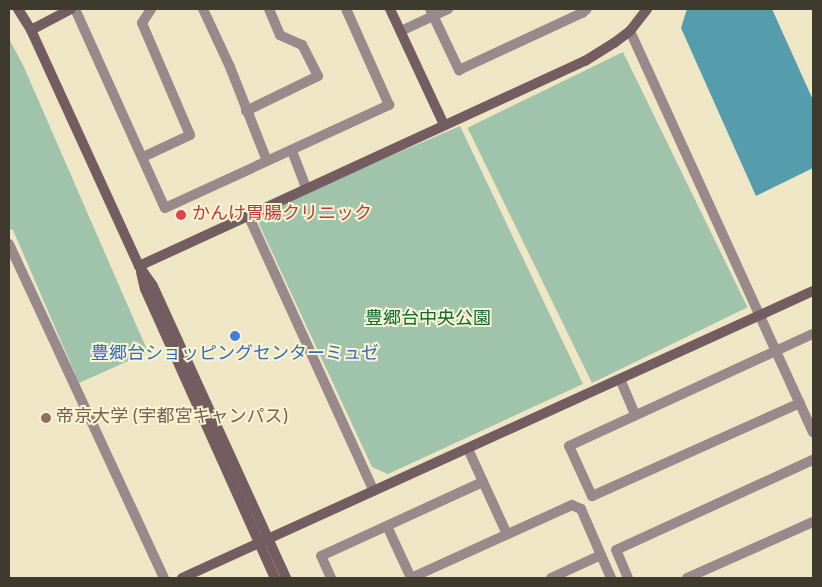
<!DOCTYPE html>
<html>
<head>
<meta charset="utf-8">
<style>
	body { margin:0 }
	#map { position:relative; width:822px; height:587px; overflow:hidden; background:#eee6c4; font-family:Overpass,"Noto Sans JP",sans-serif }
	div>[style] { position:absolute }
	.green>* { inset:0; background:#9fc4ab; transform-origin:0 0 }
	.water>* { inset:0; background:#559cad }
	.street>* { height:10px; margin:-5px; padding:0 5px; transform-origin:5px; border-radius:5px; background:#9a898a }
	.secondary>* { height:10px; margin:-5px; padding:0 5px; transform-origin:5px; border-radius:5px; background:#745d60 }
	.dots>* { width:14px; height:14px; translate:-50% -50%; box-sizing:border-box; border:2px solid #fbf4d1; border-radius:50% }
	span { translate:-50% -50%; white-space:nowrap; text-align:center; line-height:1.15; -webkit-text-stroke:4px #fbf4d1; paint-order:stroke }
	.health-label { font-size:18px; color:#be3a42 }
	.left { translate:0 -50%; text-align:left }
	.park-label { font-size:18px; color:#10683d }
	.shop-label { font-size:18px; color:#366cbe }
	.education-label { font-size:18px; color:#785e54 }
	.frame { position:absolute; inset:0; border:10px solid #3e3b2e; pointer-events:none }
</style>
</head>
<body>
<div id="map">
	<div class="green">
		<i style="clip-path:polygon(9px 39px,23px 65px,148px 352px,79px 383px,13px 230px,9px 229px)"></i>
		<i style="left:623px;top:52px;width:284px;height:173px;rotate:64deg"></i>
		<i style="clip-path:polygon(460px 126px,583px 384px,388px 474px,372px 467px,259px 224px,263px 211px)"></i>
	</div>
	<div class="water">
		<i style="clip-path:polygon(687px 9px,772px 9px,813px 100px,813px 168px,756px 196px,681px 28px)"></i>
	</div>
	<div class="street">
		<i style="left:75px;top:9px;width:218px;rotate:65.7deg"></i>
		<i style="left:165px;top:208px;width:247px;rotate:-24.7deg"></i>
		<i style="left:389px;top:105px;width:105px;rotate:-114.1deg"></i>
		<i style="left:203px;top:9px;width:64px;rotate:65deg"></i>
		<i style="left:230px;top:67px;width:101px;rotate:68.5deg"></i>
		<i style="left:430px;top:9px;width:68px;rotate:64.6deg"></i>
		<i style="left:459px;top:70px;width:136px;rotate:-24.9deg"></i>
		<i style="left:582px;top:13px;width:6px;rotate:-39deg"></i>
		<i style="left:401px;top:31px;width:52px;rotate:-25.1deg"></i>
		<i style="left:630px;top:31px;width:441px;rotate:65.5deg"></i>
		<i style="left:246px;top:111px;width:80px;rotate:-25.9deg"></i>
		<i style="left:318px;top:76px;width:35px;rotate:-117deg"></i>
		<i style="left:302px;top:45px;width:24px;rotate:-156deg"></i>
		<i style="left:280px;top:35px;width:28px;rotate:-113deg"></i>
		<i style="left:292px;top:151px;width:39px;rotate:69deg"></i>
		<i style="left:143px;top:157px;width:52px;rotate:-25.1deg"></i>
		<i style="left:190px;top:135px;width:122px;rotate:-113.2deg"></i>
		<i style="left:142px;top:23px;width:17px;rotate:-57deg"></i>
		<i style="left:248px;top:215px;width:303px;rotate:65.5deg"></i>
		<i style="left:9px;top:244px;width:368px;rotate:65.1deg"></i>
		<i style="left:620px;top:379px;width:39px;rotate:67deg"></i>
		<i style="left:800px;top:403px;width:228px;rotate:155.9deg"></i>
		<i style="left:592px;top:496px;width:55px;rotate:-114.7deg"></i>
		<i style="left:569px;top:446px;width:268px;rotate:-24.7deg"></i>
		<i style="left:468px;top:449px;width:94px;rotate:65.4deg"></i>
		<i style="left:387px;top:526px;width:57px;rotate:65.2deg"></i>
		<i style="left:411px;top:578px;width:177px;rotate:-24.4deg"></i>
		<i style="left:572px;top:505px;width:10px;rotate:24deg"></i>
		<i style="left:581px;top:509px;width:75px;rotate:66.5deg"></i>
		<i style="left:331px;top:578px;width:24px;rotate:-114deg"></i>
		<i style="left:321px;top:556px;width:178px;rotate:-24.6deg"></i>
		<i style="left:551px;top:578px;width:55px;rotate:-24.7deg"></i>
		<i style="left:628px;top:578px;width:30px;rotate:-113deg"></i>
		<i style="left:616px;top:550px;width:217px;rotate:-24.6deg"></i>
		<i style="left:687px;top:578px;width:138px;rotate:-24deg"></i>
	</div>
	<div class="secondary">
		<i style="left:18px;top:9px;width:25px;rotate:58deg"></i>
		<i style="left:31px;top:30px;width:260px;rotate:65.4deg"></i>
		<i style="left:139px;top:266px;width:24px;rotate:55deg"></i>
		<i style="left:153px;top:286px;width:321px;rotate:65.5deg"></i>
		<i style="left:390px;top:9px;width:128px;rotate:65deg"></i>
		<i style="left:31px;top:30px;width:45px;rotate:-27.7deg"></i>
		<i style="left:139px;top:266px;width:491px;rotate:-24.7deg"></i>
		<i style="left:585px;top:61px;width:34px;rotate:-32deg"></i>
		<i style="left:614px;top:43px;width:20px;rotate:-37deg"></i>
		<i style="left:630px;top:31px;width:28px;rotate:-52deg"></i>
		<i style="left:141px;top:272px;width:17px;rotate:77deg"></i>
		<i style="left:145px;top:289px;width:317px;rotate:65.8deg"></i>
		<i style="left:182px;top:578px;width:693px;rotate:-24.46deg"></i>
	</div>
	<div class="dots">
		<i style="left:181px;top:215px;background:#e0444e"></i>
		<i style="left:235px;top:336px;background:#3f7fe0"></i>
		<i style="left:46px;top:418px;background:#8d6e63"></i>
	</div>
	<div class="health-label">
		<span class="left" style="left:192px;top:215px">かんけ胃腸クリニック</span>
	</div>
	<div class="park-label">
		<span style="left:428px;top:320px">豊郷台中央公園</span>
	</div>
	<div class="shop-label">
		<span style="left:235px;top:355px">豊郷台ショッピングセンターミュゼ</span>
	</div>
	<div class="education-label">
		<span class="left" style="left:56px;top:418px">帝京大学 (宇都宮キャンパス)</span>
	</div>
	<div class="frame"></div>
</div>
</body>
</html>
